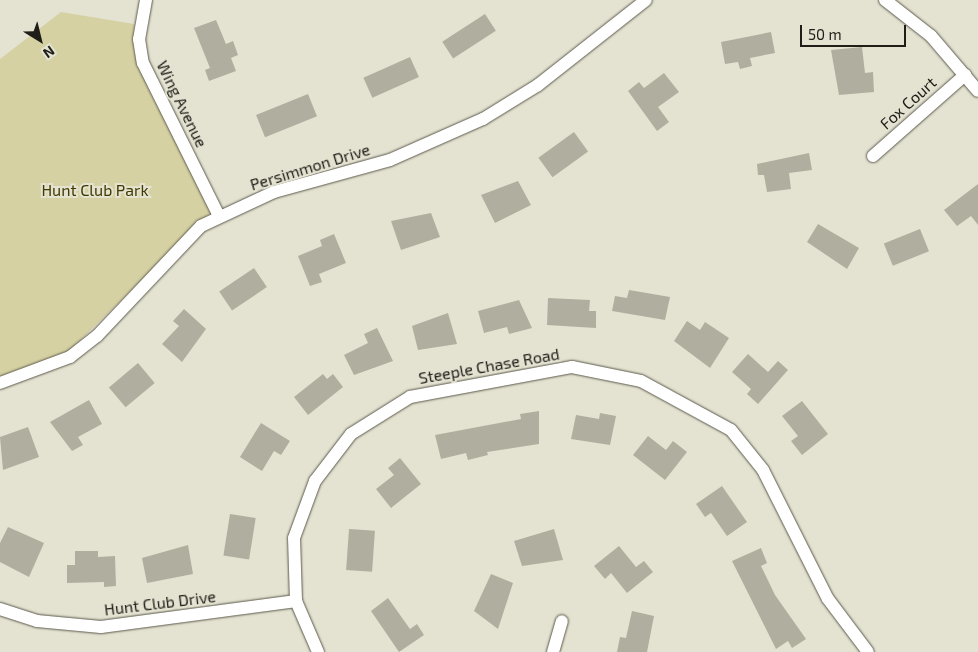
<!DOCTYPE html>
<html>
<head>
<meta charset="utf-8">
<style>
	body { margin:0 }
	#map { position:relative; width:978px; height:652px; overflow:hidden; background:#e4e2d1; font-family:"Exo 2",sans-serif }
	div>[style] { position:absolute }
	.green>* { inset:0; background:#d6d1a3 }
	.building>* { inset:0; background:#b0af9f; transform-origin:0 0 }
	.roads { filter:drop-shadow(0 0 1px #5c5a4c) drop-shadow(0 0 1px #5c5a4c) }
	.minor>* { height:12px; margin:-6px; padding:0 6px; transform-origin:6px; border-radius:6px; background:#fff }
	span { translate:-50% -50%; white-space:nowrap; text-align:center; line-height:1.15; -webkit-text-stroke:4px #e4e2d1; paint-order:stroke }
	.street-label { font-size:16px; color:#1e1d17 }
	.park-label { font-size:16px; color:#413b01 }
	.north { position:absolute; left:15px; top:15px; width:50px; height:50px; -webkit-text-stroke:4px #e4e2d1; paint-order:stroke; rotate:144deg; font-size:14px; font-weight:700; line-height:20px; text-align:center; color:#1e1d17 }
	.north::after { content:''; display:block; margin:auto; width:18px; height:22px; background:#1e1d17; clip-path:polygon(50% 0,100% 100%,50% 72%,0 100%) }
	.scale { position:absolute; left:800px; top:25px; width:106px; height:22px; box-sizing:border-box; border:2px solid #1e1d17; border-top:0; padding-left:6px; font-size:15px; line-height:18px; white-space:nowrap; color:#1e1d17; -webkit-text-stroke:4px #e4e2d1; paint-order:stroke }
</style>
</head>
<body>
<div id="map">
	<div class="green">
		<i style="clip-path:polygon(61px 12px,134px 24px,136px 56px,211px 212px,66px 354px,0 378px,0 59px)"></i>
	</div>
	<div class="building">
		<i style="left:485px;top:14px;width:20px;height:51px;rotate:57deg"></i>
		<i style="clip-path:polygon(216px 20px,226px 44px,233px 41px,238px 55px,231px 58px,236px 71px,209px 81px,205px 70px,210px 68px,194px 28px)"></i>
		<i style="clip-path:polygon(771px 32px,775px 53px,750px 58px,752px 66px,740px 69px,738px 62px,725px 64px,721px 42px)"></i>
		<i style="clip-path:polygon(862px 47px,865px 73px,873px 72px,874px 92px,839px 95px,831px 50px)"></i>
		<i style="left:410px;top:57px;width:22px;height:51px;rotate:66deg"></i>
		<i style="clip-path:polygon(664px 73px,679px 92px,658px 107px,669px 122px,657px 131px,628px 91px,639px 82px,644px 88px)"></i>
		<i style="left:308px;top:94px;width:24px;height:56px;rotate:68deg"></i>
		<i style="left:574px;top:132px;width:24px;height:44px;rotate:54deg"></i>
		<i style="clip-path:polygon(809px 153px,812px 170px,789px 173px,791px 189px,767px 192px,764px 175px,758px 175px,757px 164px)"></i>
		<i style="clip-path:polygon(518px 181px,531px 205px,495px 223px,481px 195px)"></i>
		<i style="clip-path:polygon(978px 184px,978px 225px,971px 216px,957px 226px,944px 210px)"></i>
		<i style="clip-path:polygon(431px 213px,440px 237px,401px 250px,391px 221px)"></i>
		<i style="clip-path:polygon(818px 224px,859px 248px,847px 269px,807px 242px)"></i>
		<i style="left:920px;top:229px;width:24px;height:39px;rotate:68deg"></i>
		<i style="clip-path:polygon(334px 234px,346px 263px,319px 274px,322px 282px,310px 286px,298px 256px,322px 246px,320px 240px)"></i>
		<i style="left:254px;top:268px;width:23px;height:42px;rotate:56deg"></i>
		<i style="clip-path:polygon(629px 290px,670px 297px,665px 320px,612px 311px,615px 296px,627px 298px)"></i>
		<i style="clip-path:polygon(548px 298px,590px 300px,589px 311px,596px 311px,596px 328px,547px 325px)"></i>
		<i style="clip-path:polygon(519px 300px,532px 328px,509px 334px,507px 327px,484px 333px,478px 311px)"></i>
		<i style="clip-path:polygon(184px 309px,206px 329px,182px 362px,162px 344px,179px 326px,173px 321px)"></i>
		<i style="clip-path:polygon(448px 313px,457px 344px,418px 350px,412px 326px)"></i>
		<i style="clip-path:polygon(687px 321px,700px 330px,705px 322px,729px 338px,710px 368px,674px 341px)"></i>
		<i style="clip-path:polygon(377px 328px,393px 361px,354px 375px,344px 355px,368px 343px,364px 334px)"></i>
		<i style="clip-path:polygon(748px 354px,768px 372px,778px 361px,788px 370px,758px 404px,747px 394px,751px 389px,732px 372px)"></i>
		<i style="left:138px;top:363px;width:26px;height:38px;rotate:50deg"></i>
		<i style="clip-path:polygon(323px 374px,327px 379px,333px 374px,343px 387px,308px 415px,294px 397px)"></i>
		<i style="clip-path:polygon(89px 400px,102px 424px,78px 437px,83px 445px,72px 451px,50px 422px)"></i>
		<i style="clip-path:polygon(802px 401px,828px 434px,802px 455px,791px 441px,798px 436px,782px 416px)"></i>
		<i style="clip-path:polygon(539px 411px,539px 444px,487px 452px,488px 455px,468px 460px,466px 453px,441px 459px,435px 435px,521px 419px,520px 414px)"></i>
		<i style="clip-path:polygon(600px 413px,616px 416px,610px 445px,571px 439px,576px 415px,599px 419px)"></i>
		<i style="clip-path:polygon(261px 423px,290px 441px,281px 455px,274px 451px,262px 471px,240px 457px)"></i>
		<i style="clip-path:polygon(28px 427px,39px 457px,3px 470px,0 437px)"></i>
		<i style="clip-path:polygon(648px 436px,666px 450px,673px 441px,687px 452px,665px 480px,633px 455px)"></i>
		<i style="clip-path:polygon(400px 458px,421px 484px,391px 508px,376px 489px,394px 475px,388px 468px)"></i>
		<i style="clip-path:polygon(722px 486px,747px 522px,727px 536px,711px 513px,705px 517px,696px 504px)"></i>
		<i style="left:230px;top:514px;width:26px;height:42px;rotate:9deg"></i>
		<i style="clip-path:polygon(8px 527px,44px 543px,29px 577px,0 562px,0 543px)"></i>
		<i style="left:349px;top:529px;width:26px;height:41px;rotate:4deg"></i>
		<i style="clip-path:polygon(554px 529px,563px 560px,522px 566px,514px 541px)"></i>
		<i style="clip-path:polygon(188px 545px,193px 574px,147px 583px,142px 558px)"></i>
		<i style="clip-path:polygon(619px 546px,636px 567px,644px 561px,653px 572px,627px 593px,611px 573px,605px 579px,594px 566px)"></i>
		<i style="clip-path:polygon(761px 548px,767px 563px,761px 566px,775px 595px,806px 639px,792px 648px,788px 641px,776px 649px,732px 561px)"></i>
		<i style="clip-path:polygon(75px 551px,98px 551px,98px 557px,115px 556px,116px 586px,104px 587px,104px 582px,67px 583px,67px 565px,75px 565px)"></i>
		<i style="clip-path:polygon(491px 574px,513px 583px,498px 629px,474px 611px)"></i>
		<i style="clip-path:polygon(388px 598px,410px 629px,417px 624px,424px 635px,399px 652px,371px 611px)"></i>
		<i style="clip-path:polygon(632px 611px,654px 616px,647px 652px,617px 652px,620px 637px,626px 638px)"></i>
	</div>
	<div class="roads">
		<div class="minor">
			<i style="left:146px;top:0;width:40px;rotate:100deg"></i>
			<i style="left:139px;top:39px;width:24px;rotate:81deg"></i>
			<i style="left:143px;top:63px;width:171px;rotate:63.6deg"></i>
			<i style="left:885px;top:0;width:58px;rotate:38deg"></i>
			<i style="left:931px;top:36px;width:72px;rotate:49.5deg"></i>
			<i style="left:873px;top:156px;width:123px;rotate:-41.4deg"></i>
			<i style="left:0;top:383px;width:75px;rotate:-20.4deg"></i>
			<i style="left:70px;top:357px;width:34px;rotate:-38deg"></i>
			<i style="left:97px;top:336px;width:151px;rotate:-46.6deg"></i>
			<i style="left:201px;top:226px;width:81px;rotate:-25deg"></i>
			<i style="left:274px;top:192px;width:120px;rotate:-15.4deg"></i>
			<i style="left:390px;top:160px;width:102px;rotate:-23.8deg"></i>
			<i style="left:483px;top:119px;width:65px;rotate:-31.7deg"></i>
			<i style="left:538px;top:85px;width:137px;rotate:-38.2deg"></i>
			<i style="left:0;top:609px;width:39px;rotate:18deg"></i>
			<i style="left:37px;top:621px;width:64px;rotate:5.4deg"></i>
			<i style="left:101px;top:627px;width:197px;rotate:-7.6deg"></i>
			<i style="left:318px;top:652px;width:56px;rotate:-113.3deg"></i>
			<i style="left:296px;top:601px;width:63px;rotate:-91.8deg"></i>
			<i style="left:294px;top:538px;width:61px;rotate:-69.8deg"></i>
			<i style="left:315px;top:481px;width:59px;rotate:-52.5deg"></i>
			<i style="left:351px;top:434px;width:70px;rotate:-32.1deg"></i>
			<i style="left:410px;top:397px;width:165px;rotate:-10.5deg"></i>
			<i style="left:572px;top:367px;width:70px;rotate:11.5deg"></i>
			<i style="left:641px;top:381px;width:102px;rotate:28.6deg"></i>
			<i style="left:731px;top:430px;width:51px;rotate:51.3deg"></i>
			<i style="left:763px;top:470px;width:144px;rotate:63.3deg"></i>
			<i style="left:828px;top:599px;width:66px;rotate:53deg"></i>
			<i style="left:553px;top:652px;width:32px;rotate:-74deg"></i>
		</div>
	</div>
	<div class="street-label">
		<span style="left:908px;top:103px;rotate:-42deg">Fox Court</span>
		<span style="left:182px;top:104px;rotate:64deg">Wing Avenue</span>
		<span style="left:310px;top:167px;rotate:-17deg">Persimmon Drive</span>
		<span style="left:489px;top:366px;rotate:-10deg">Steeple Chase Road</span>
		<span style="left:160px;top:603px;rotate:-7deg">Hunt Club Drive</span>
	</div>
	<div class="park-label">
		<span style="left:95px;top:190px">Hunt Club Park</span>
	</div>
	<div class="north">N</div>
	<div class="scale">50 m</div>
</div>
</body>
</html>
